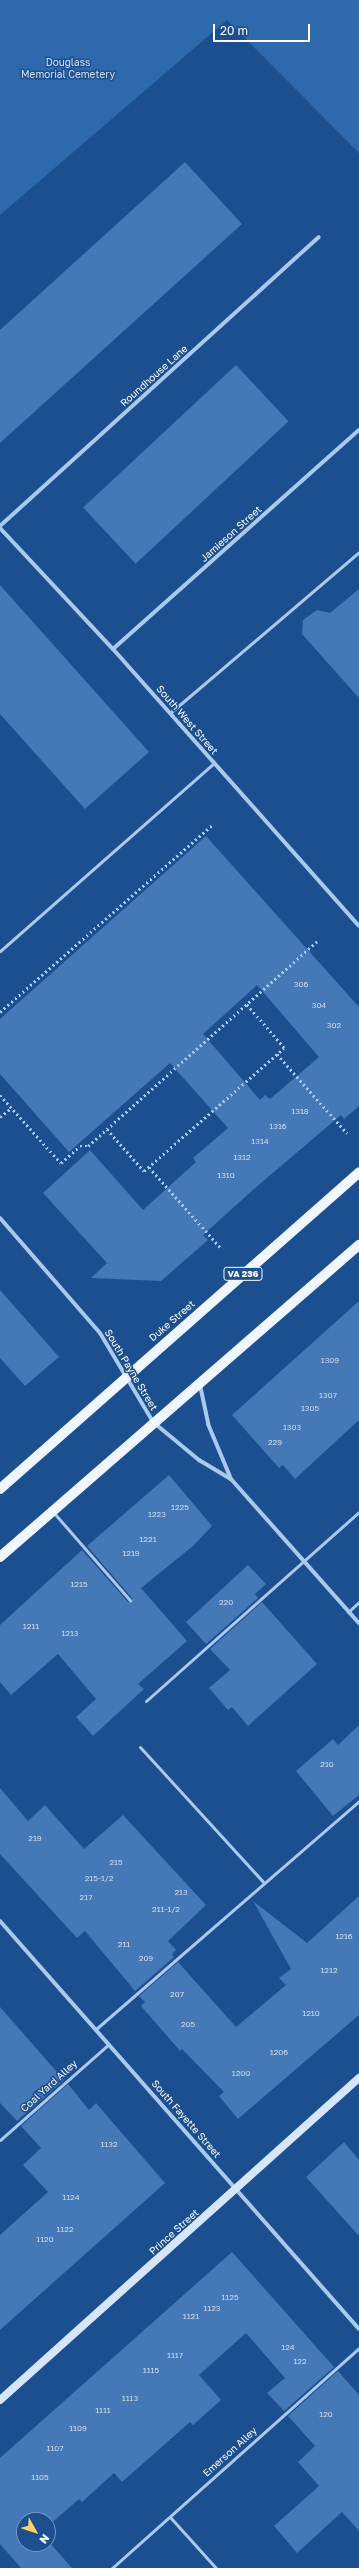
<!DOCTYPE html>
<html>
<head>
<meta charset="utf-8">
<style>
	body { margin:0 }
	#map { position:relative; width:359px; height:2568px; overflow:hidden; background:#1b4f8f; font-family:"Golos Text",sans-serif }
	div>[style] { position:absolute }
	.green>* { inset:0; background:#2e69ad }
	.building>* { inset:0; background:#4478b7; transform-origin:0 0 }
	.path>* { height:2.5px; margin-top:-1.25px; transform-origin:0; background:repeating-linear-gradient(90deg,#a9c9ee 0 2px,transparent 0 5px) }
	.lane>* { height:3px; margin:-1.5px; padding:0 1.5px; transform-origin:1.5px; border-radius:1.5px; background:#a9c9ee }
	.street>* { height:4px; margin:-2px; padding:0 2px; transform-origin:2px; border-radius:2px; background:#a9c9ee }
	.secondary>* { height:8px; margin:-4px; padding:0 4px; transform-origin:4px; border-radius:4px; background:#d6e6fa }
	.primary>* { height:10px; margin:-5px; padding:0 5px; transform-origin:5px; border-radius:5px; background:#f0f6ff }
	span { translate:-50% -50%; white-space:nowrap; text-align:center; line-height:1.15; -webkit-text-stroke:3px #1b4f8f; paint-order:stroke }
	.number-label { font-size:8px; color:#d0dded }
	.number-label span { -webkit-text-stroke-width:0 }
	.shield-label span { padding:1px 3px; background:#1b4f8f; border:1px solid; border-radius:3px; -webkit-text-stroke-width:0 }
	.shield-label { font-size:9px; color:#fff; font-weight:700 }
	.park-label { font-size:10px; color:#cfe3fa }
	.street-label { font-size:10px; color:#fff }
	.north { position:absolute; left:16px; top:2512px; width:40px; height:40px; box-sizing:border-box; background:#1b4f8f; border:1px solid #7695bc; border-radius:50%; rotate:129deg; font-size:11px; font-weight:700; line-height:16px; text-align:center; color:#fff }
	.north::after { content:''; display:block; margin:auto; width:14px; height:18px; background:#ffd166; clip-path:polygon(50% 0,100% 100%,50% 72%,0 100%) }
	.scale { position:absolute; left:213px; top:24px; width:97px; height:18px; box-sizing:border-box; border:2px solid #fff; border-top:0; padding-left:5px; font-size:12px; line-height:14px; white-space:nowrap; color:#fff; -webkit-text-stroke:3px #1b4f8f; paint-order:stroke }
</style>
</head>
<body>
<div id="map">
	<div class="green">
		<i style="clip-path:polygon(0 0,359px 0,359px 153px,227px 20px,0 215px)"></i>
	</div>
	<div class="building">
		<i style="clip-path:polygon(185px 162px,242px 224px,0 443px,0 330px)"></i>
		<i style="left:236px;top:365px;width:77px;height:209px;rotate:47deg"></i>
		<i style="clip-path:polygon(0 585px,149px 752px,85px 809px,0 714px)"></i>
		<i style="clip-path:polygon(359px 589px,359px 698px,302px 634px,303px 620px,317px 610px,330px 613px)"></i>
		<i style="clip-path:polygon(evenodd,206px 836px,359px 1007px,359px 1106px,344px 1119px,341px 1115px,254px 1189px,203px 1235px,208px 1240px,161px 1281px,91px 1278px,107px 1263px,43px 1193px,90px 1150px,143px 1210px,196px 1162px,193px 1158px,228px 1128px,170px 1063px,69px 1152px,0 1074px,0 1019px,206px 836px,257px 985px,319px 1057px,270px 1099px,265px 1095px,260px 1100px,203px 1034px,257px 985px)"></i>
		<i style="clip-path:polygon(0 1290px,59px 1357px,25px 1386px,0 1358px)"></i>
		<i style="clip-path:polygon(359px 1301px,359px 1420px,295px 1479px,283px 1465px,279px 1468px,232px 1415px)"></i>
		<i style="clip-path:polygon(169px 1475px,212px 1526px,193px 1546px,141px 1588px,187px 1641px,138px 1684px,144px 1689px,93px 1736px,76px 1717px,96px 1699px,58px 1654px,11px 1695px,0 1682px,0 1625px,82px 1550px,128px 1602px,132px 1602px,132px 1598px,87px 1546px)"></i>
		<i style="clip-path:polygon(248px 1565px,266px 1584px,255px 1594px,258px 1598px,206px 1644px,186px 1622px)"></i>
		<i style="clip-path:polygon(262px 1602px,317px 1664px,248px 1726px,232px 1707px,228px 1710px,209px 1688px,230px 1670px,210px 1649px)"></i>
		<i style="clip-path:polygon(359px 1725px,359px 1795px,333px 1816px,296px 1771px,333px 1739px,338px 1745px)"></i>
		<i style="clip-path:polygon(0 1788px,28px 1821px,45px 1805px,84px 1849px,123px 1815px,206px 1905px,168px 1941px,176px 1950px,172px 1954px,174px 1957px,135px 1991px,85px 1931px,77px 1938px,0 1854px)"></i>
		<i style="clip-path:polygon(359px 1896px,359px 2015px,238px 2119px,219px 2096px,224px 2092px,182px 2049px,180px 2051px,141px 2006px,145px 2002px,139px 1996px,178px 1962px,236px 2027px,286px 1985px,279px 1978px,291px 1969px,253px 1901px,307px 1943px)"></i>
		<i style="clip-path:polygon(0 2007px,64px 2080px,17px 2121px,0 2103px)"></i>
		<i style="clip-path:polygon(68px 2084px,89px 2110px,96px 2103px,165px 2183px,0 2330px,0 2235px,48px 2192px,23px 2165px,41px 2148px,21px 2126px)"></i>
		<i style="clip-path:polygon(344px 2142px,359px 2160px,359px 2236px,306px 2177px)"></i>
		<i style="clip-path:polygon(232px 2252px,334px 2367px,284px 2411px,267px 2393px,285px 2378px,246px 2333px,199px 2375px,221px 2400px,193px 2425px,190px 2422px,122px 2482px,114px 2473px,82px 2502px,79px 2499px,48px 2526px,48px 2520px,24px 2520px,24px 2544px,48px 2544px,48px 2541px,72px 2568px,21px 2568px,0 2544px,0 2458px)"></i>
		<i style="clip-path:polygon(338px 2371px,359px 2395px,359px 2531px,342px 2512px,297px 2553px,274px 2526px,319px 2486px,298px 2462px,315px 2446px,288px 2416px)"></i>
	</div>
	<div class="path">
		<i style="left:0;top:1012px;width:284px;rotate:-41.4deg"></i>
		<i style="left:277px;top:1054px;width:106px;rotate:48.5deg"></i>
		<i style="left:0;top:1095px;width:91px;rotate:48.1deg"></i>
		<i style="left:61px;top:1163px;width:25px;rotate:-42deg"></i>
		<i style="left:80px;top:1146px;width:8px"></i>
		<i style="left:88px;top:1146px;width:307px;rotate:-41.8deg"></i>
		<i style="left:0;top:1117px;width:14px;rotate:-39deg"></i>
		<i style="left:107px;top:1129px;width:56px;rotate:48.6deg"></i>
		<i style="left:144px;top:1171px;width:186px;rotate:-41.3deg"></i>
		<i style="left:284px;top:1048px;width:58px;rotate:-130.8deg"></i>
		<i style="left:149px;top:1167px;width:107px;rotate:48.4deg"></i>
	</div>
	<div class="lane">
		<i style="left:170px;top:713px;width:248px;rotate:-40.4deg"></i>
		<i style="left:0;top:951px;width:285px;rotate:-41.3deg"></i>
		<i style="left:54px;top:1513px;width:116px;rotate:48.9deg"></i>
		<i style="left:348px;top:1612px;width:15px;rotate:-42deg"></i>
		<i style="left:146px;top:1701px;width:285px;rotate:-41.6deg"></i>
		<i style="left:140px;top:1747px;width:184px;rotate:47.6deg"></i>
		<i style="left:96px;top:2029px;width:348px;rotate:-40.9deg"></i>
		<i style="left:0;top:2140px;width:145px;rotate:-41.4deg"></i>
		<i style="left:170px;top:2517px;width:69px;rotate:48deg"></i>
		<i style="left:112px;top:2568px;width:331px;rotate:-41.7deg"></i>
	</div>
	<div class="street">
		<i style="left:0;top:526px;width:430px;rotate:-42.2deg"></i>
		<i style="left:0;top:528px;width:166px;rotate:47deg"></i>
		<i style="left:113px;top:649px;width:370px;rotate:48.4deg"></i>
		<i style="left:113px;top:649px;width:329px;rotate:-41.7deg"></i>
		<i style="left:0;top:1218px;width:152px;rotate:49deg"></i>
		<i style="left:100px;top:1333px;width:104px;rotate:59.2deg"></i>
		<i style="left:153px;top:1422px;width:60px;rotate:39.6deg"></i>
		<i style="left:199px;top:1460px;width:37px;rotate:31deg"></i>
		<i style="left:200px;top:1385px;width:40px;rotate:78deg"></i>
		<i style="left:208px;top:1424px;width:60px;rotate:67.3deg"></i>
		<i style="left:231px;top:1479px;width:193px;rotate:48.4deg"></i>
		<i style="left:0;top:1921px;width:543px;rotate:48.66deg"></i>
	</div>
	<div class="secondary">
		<i style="left:0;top:2400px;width:482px;rotate:-41.9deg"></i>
	</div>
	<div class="primary">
		<i style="left:0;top:1489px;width:479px;rotate:-41.4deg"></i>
		<i style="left:0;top:1557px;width:476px;rotate:-41deg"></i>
	</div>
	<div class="number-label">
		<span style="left:301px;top:985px">306</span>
		<span style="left:319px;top:1006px">304</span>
		<span style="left:334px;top:1026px">302</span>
		<span style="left:300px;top:1112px">1318</span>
		<span style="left:278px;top:1127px">1316</span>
		<span style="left:260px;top:1142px">1314</span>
		<span style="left:242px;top:1158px">1312</span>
		<span style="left:226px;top:1176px">1310</span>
		<span style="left:330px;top:1361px">1309</span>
		<span style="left:328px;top:1396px">1307</span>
		<span style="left:310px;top:1409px">1305</span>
		<span style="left:292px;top:1428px">1303</span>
		<span style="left:275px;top:1443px">229</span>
		<span style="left:180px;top:1508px">1225</span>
		<span style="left:157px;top:1515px">1223</span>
		<span style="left:148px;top:1540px">1221</span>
		<span style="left:131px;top:1554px">1219</span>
		<span style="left:79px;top:1585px">1215</span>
		<span style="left:226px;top:1603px">220</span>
		<span style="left:31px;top:1627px">1211</span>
		<span style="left:70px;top:1634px">1213</span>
		<span style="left:327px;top:1765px">210</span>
		<span style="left:35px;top:1839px">219</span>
		<span style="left:116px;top:1863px">215</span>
		<span style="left:99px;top:1879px">215-1/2</span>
		<span style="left:181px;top:1893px">213</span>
		<span style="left:86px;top:1898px">217</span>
		<span style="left:166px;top:1910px">211-1/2</span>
		<span style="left:344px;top:1937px">1216</span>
		<span style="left:124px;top:1945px">211</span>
		<span style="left:146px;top:1959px">209</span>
		<span style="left:329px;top:1971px">1212</span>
		<span style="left:177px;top:1995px">207</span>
		<span style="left:311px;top:2014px">1210</span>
		<span style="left:188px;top:2025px">205</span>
		<span style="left:279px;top:2053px">1206</span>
		<span style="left:241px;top:2074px">1200</span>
		<span style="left:109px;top:2145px">1132</span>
		<span style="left:71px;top:2198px">1124</span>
		<span style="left:65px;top:2230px">1122</span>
		<span style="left:45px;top:2240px">1120</span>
		<span style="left:230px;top:2298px">1125</span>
		<span style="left:212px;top:2309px">1123</span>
		<span style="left:191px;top:2317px">1121</span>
		<span style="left:288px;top:2348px">124</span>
		<span style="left:175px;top:2356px">1117</span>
		<span style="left:300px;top:2362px">122</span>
		<span style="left:151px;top:2371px">1115</span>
		<span style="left:130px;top:2399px">1113</span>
		<span style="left:103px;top:2411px">1111</span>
		<span style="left:326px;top:2415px">120</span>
		<span style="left:78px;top:2429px">1109</span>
		<span style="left:55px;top:2449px">1107</span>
		<span style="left:40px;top:2478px">1105</span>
	</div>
	<div class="shield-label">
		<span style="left:243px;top:1274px">VA 236</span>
	</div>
	<div class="park-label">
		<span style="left:68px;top:68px">Douglass<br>Memorial Cemetery</span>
	</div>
	<div class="street-label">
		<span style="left:154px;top:376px;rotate:-42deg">Roundhouse Lane</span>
		<span style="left:231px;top:534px;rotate:-42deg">Jamieson Street</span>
		<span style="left:187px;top:720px;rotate:49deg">South West Street</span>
		<span style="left:172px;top:1321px;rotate:-41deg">Duke Street</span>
		<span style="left:131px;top:1370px;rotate:59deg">South Payne Street</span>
		<span style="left:49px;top:2086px;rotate:-42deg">Coal Yard Alley</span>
		<span style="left:186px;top:2119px;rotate:49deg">South Fayette Street</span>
		<span style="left:174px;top:2232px;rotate:-42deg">Prince Street</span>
		<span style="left:230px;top:2452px;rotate:-42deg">Emerson Alley</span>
	</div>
	<div class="north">N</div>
	<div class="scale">20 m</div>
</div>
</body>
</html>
